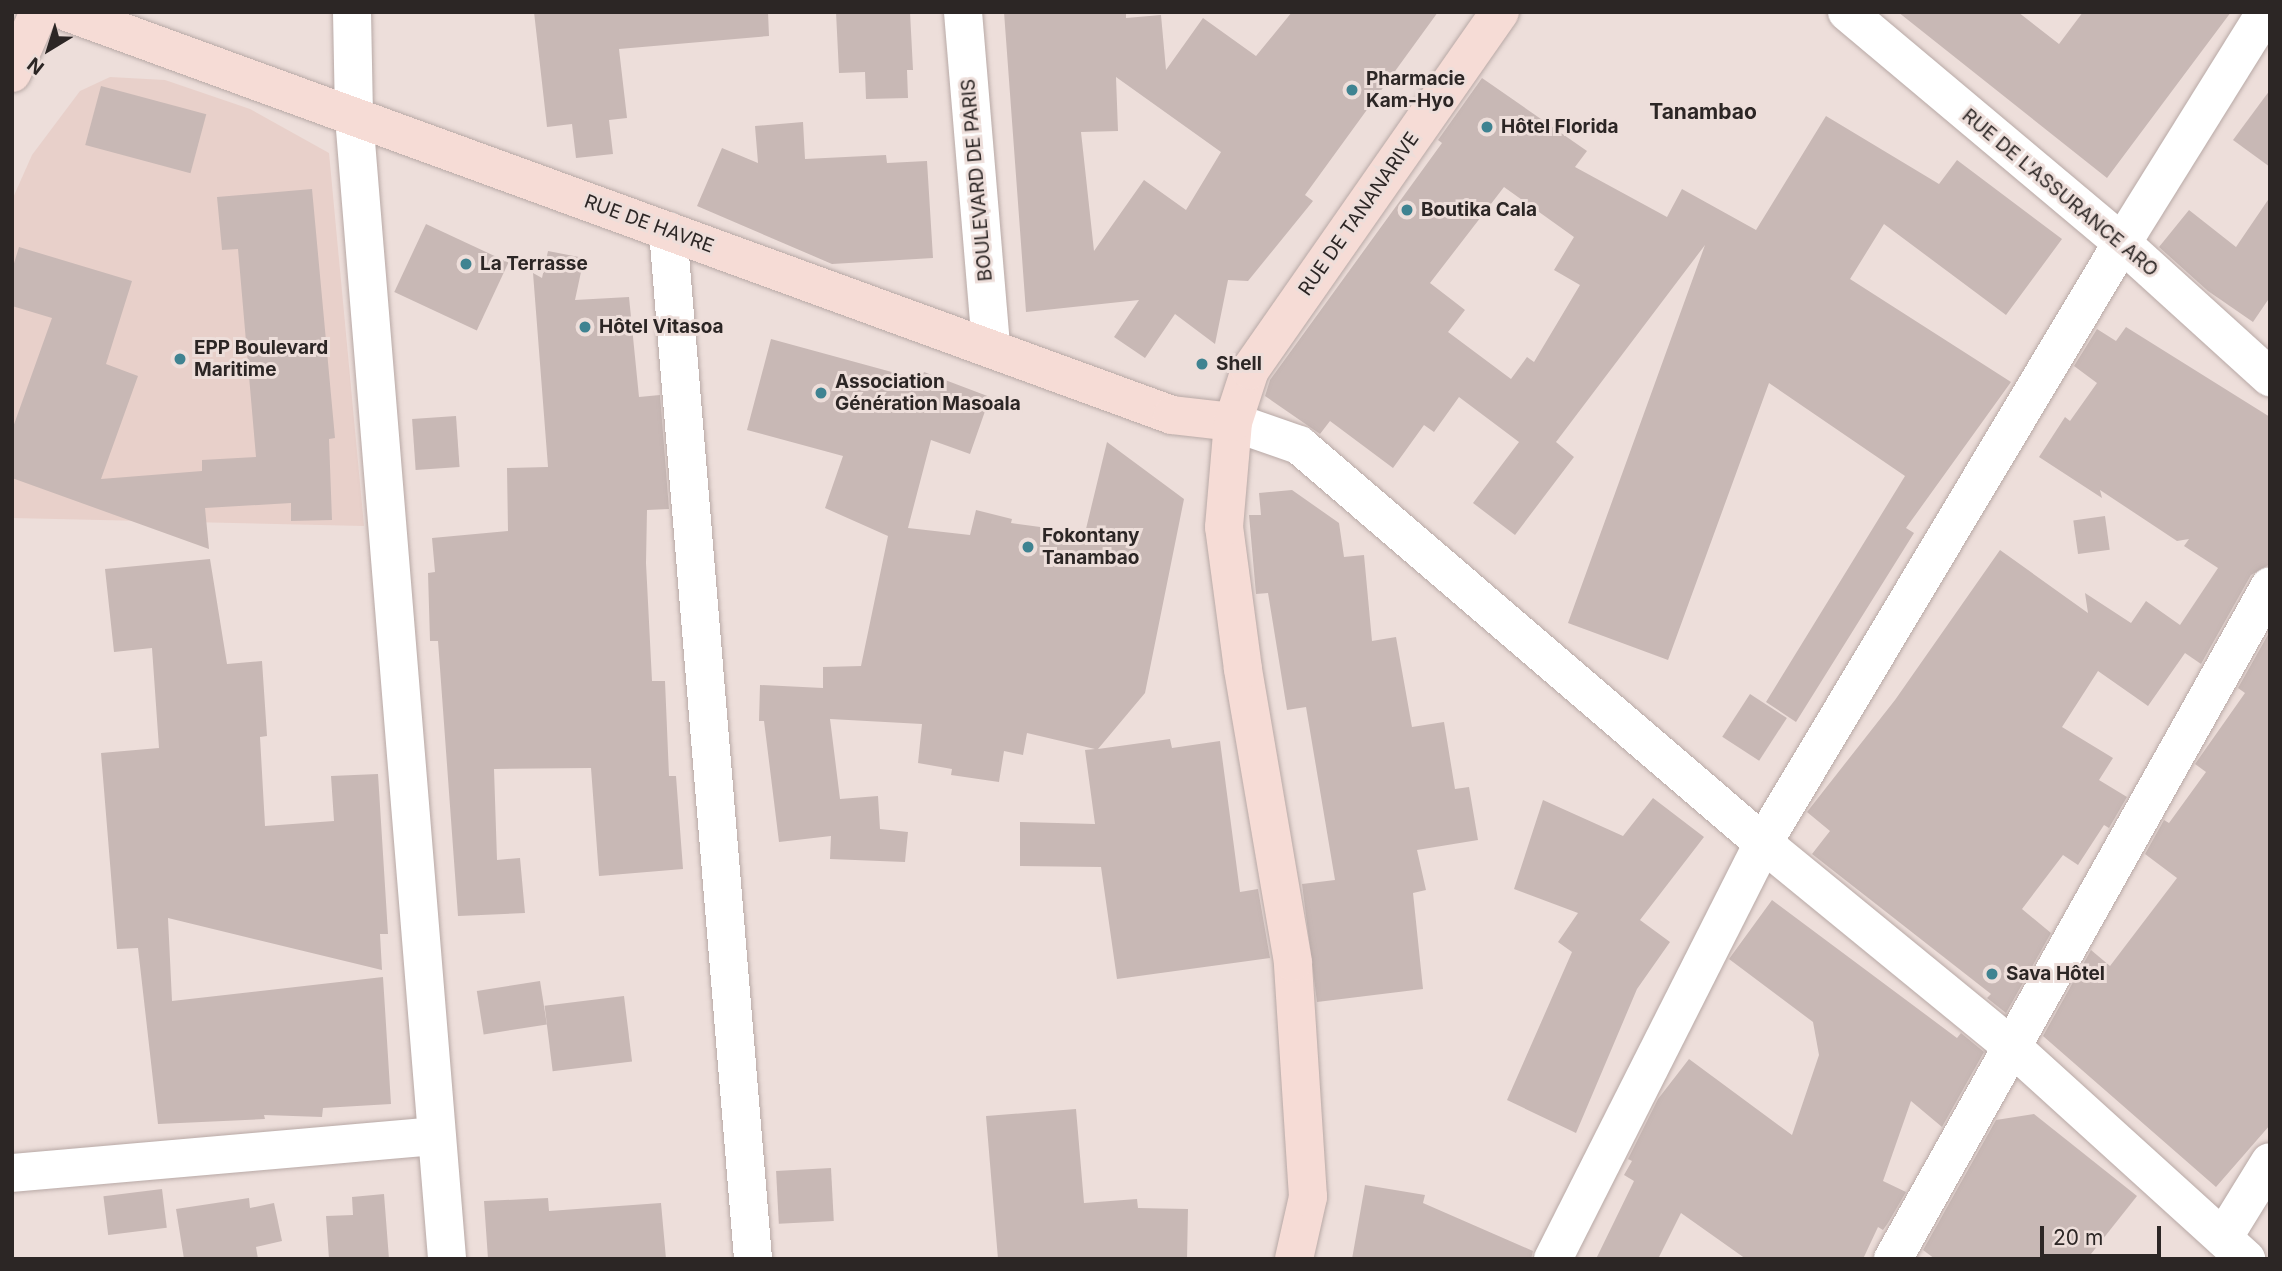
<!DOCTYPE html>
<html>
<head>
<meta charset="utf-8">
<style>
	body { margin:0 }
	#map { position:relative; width:2282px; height:1271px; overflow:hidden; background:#eddeda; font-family:Inter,sans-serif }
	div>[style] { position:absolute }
	.built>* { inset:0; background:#e8d0ca }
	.building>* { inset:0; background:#c8b8b5; transform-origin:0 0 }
	.roads { filter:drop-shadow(0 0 2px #b8a9a6) drop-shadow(0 0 2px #b8a9a6) }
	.street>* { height:38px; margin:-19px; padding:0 19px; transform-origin:19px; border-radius:19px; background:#fff }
	.secondary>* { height:38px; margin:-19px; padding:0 19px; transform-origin:19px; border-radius:19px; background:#f6dcd6 }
	.dots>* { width:19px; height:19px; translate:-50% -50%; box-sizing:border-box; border:4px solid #eddeda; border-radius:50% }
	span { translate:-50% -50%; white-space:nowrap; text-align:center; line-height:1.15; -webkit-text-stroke:6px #eddeda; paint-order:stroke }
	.poi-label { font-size:19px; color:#2c2625; font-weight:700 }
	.left { translate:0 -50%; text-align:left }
	.street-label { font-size:19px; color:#2c2625 }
	.neighbourhood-label { font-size:21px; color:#2c2625; font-weight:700 }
	.frame { position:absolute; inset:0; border:14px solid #2c2625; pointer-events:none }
	.north { position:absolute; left:14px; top:14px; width:70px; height:70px; -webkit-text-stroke:5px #eddeda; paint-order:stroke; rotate:218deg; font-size:19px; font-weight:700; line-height:28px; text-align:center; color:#2c2625 }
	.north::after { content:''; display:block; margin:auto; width:24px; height:32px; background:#2c2625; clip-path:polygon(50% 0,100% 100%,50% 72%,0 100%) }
	.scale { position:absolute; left:2040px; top:1226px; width:121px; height:32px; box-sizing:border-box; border:4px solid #2c2625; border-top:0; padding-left:9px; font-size:21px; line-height:24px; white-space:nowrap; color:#2c2625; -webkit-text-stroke:5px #eddeda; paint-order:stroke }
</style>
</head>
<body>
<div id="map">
	<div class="built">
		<i style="clip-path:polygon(110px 77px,165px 80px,250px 109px,329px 153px,364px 526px,12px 518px,12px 200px,32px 155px,80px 91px)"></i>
	</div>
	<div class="building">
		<i style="clip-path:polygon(534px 12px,768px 12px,769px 36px,619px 49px,627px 118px,609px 120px,613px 154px,576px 158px,572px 124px,547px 127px)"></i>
		<i style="clip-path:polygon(836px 12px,910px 12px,913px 70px,907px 70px,908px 98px,866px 99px,865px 72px,839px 73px)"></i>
		<i style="clip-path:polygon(evenodd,1004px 12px,1126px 12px,1126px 18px,1161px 15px,1166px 70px,1203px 18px,1256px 56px,1292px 12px,1438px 12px,1305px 195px,1313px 201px,1248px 281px,1228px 280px,1215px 344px,1175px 314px,1145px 358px,1114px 337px,1139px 300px,1026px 312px,1004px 12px,1116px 77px,1221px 152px,1186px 210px,1144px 180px,1094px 251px,1081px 132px,1118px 131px,1116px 77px)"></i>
		<i style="clip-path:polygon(1898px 12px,2018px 12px,2059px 44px,2083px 12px,2231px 12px,2107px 178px)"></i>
		<i style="clip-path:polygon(evenodd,1482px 78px,1587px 151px,1575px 167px,1667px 217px,1682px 189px,1756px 230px,1826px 116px,1939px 184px,1957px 160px,2062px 239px,2006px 315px,1884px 224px,1850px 279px,2011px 382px,1906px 528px,1914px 533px,1796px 722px,1766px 702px,1905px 476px,1769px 383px,1668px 660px,1568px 623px,1705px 245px,1556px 442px,1574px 457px,1515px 535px,1473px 503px,1519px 442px,1459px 397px,1434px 432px,1424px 425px,1393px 468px,1330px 421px,1320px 434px,1265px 396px,1270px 380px,1442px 143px,1438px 140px,1482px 78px,1504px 187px,1574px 237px,1554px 270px,1580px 285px,1534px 362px,1527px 357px,1511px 379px,1448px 332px,1465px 310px,1430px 283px,1504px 187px)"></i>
		<i style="left:101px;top:86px;width:109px;height:61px;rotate:15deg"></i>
		<i style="clip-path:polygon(2270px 90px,2270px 167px,2233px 140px)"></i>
		<i style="clip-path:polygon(803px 122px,805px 159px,886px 155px,887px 163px,927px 161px,933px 258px,832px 264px,697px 206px,722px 148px,758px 163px,755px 126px)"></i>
		<i style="clip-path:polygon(312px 189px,335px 438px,329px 439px,332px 520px,291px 521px,291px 503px,205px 508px,209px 549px,12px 478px,12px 430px,52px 318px,12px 306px,12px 270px,19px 247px,132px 281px,106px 364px,138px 376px,101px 479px,202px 471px,202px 460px,256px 457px,238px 249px,222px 250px,217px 197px)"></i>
		<i style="clip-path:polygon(2270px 197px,2270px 297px,2253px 322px,2208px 291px,2159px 247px,2189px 210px,2236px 247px)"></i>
		<i style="left:426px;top:224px;width:91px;height:75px;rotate:25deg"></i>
		<i style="clip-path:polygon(548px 251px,584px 258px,575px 300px,629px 297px,639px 397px,660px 395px,669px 509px,647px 510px,646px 563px,652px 681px,665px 681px,669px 776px,676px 776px,683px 869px,599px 876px,591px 768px,494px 769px,497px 860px,520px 858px,525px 913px,458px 916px,438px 641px,430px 641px,428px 573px,435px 572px,432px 538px,508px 531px,507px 468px,548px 467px,533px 273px,542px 278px)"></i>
		<i style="clip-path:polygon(2126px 327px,2270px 417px,2270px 564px,2251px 575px,2201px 664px,2185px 653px,2148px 706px,2098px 671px,2062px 727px,2113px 758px,2099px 780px,2127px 797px,2109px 828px,2104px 825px,2078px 865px,2063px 855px,2022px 909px,2051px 933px,2006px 1013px,1987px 998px,1991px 994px,1812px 854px,1830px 831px,1807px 812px,1895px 700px,2000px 550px,2088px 613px,2085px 593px,2131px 623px,2146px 601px,2180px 625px,2218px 568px,2184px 546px,2189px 539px,2177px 541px,2100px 490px,2102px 498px,2039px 457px,2065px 417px,2070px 421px,2097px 383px,2074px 366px,2097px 329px,2116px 341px)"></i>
		<i style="clip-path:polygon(771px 339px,921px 380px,924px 372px,990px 397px,970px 454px,931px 440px,908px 528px,970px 535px,976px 510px,1012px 519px,1011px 523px,1085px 533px,1107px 442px,1184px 499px,1145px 693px,1098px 749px,1170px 739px,1172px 748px,1220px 741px,1240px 892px,1258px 889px,1270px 958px,1117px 979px,1101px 867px,1020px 866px,1020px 822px,1095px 824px,1085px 750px,1095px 749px,1027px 733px,1023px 755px,1004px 751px,999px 782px,951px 775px,952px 769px,918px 763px,922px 724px,830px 719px,840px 799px,878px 796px,880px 829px,908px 832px,905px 862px,830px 859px,831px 836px,779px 842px,764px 721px,759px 721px,760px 685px,823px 688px,823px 667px,861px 666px,888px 536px,825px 508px,843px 456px,747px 430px)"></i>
		<i style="left:456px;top:416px;width:51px;height:44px;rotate:86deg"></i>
		<i style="clip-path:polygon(1292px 490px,1339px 523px,1344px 557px,1364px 555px,1372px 641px,1396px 637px,1412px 727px,1444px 722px,1455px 789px,1469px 787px,1478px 840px,1417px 850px,1426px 890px,1413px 893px,1423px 989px,1317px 1002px,1302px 884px,1335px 880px,1306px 707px,1287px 710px,1268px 593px,1256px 594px,1249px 515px,1261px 515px,1259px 493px)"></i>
		<i style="left:2105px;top:516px;width:34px;height:32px;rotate:82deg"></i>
		<i style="clip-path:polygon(210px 559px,227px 664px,262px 661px,267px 736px,260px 737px,265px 826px,334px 821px,331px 776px,378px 774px,388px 934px,380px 934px,382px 970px,168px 918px,172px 1001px,383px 977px,391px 1104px,323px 1108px,322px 1117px,264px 1115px,265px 1119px,158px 1124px,138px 948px,117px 949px,101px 753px,159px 748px,152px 648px,114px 652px,105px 569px)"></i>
		<i style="clip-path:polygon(2270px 631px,2270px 1125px,2216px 1187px,2043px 1036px,2091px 950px,2110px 966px,2177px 878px,2145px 854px,2164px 820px,2169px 823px,2206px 772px,2195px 764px,2245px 693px,2238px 688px)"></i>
		<i style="left:1750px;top:694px;width:44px;height:51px;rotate:33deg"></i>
		<i style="clip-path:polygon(1653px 798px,1704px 837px,1640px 920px,1670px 942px,1637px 989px,1576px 1133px,1507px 1100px,1572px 952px,1558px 942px,1578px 913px,1514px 889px,1543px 800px,1623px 836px)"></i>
		<i style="clip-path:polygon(1772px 900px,1957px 1038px,1961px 1033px,1984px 1052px,1942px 1127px,1911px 1101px,1883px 1181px,1906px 1192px,1888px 1223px,1883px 1230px,1878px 1227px,1863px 1259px,1746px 1259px,1681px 1213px,1658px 1259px,1596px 1259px,1634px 1181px,1624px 1175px,1632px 1161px,1628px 1159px,1658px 1099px,1689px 1059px,1792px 1135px,1819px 1055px,1813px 1022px,1729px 959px)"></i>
		<i style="left:540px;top:981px;width:44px;height:64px;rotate:81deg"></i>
		<i style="left:624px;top:996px;width:66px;height:80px;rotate:83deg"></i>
		<i style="clip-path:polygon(1076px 1109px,1084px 1203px,1137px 1199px,1138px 1208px,1188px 1209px,1187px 1259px,998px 1259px,986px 1116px)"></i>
		<i style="clip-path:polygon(2034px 1114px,2137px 1196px,2087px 1259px,1935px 1259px,1923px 1250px,1996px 1120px)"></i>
		<i style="left:831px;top:1168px;width:53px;height:55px;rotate:87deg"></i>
		<i style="clip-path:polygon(1365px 1185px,1425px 1195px,1423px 1203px,1533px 1251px,1531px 1259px,1352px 1259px)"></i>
		<i style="left:162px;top:1189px;width:39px;height:59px;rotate:83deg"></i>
		<i style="clip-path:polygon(384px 1194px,389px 1259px,329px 1259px,326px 1216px,353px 1215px,352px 1197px)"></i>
		<i style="clip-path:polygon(249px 1198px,250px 1208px,274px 1203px,282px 1241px,256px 1247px,258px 1259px,184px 1259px,176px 1209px)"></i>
		<i style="clip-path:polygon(548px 1198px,549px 1211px,661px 1203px,666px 1259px,488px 1259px,484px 1201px)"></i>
	</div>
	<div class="roads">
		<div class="street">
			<i style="left:352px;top:12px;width:105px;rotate:88.9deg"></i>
			<i style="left:354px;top:117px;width:1146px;rotate:85.34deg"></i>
			<i style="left:963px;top:12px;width:337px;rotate:85.2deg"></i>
			<i style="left:1847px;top:12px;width:359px;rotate:40deg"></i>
			<i style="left:2122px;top:243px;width:200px;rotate:42.2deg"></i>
			<i style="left:668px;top:231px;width:1032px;rotate:85.27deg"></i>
			<i style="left:1233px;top:422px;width:70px;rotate:19.2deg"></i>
			<i style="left:1299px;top:445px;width:611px;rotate:40.62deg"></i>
			<i style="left:1763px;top:843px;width:319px;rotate:39.3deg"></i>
			<i style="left:2010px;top:1045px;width:319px;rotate:42.2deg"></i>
			<i style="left:12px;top:1173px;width:425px;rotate:-5deg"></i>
			<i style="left:2223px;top:1238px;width:89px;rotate:-58.3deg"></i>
			<i style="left:1553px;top:1259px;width:466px;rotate:-63.2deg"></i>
			<i style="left:1763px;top:843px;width:699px;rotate:-59.11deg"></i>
			<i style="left:2122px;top:243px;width:272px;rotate:-58.1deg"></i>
			<i style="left:1893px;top:1259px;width:771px;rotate:-60.74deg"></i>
		</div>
		<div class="secondary">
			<i style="left:67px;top:12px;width:1176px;rotate:20.04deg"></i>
			<i style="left:1172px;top:415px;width:61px;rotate:6.5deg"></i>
			<i style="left:12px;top:73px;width:67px;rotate:-66.1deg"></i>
			<i style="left:1294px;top:1259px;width:64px;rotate:-77.3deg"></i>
			<i style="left:1308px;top:1197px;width:235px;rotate:-93.7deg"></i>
			<i style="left:1293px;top:962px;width:297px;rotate:-99.7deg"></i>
			<i style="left:1243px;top:669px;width:143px;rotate:-97.6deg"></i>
			<i style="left:1224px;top:527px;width:105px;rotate:-85.1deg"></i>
			<i style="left:1233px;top:422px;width:55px;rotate:-71.9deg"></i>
			<i style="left:1250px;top:370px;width:437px;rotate:-55.1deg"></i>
		</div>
	</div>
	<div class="dots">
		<i style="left:1352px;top:90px;background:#3f8391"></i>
		<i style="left:1487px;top:127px;background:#3f8391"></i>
		<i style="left:1407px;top:210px;background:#3f8391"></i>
		<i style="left:466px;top:264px;background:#3f8391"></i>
		<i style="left:585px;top:327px;background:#3f8391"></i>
		<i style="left:180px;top:359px;background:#3f8391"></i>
		<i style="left:1202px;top:364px;background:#3f8391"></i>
		<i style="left:821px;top:393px;background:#3f8391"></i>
		<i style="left:1028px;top:547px;background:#3f8391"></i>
		<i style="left:1992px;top:974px;background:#3f8391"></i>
	</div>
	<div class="poi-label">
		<span class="left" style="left:1366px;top:90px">Pharmacie<br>Kam-Hyo</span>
		<span class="left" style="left:1501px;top:127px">Hôtel Florida</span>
		<span class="left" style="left:1421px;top:210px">Boutika Cala</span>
		<span class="left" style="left:480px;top:264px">La Terrasse</span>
		<span class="left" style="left:599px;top:327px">Hôtel Vitasoa</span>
		<span class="left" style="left:194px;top:359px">EPP Boulevard<br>Maritime</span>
		<span class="left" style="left:1216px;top:364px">Shell</span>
		<span class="left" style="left:835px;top:393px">Association<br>Génération Masoala</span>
		<span class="left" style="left:1042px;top:547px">Fokontany<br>Tanambao</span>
		<span class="left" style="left:2006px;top:974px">Sava Hôtel</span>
	</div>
	<div class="street-label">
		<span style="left:977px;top:180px;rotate:-95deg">BOULEVARD DE PARIS</span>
		<span style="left:2060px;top:193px;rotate:40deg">RUE DE L'ASSURANCE ARO</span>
		<span style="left:1359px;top:214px;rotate:-55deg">RUE DE TANANARIVE</span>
		<span style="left:649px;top:224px;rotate:20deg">RUE DE HAVRE</span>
	</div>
	<div class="neighbourhood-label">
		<span style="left:1703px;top:112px">Tanambao</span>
	</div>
	<div class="frame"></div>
	<div class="north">N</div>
	<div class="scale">20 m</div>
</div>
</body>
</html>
